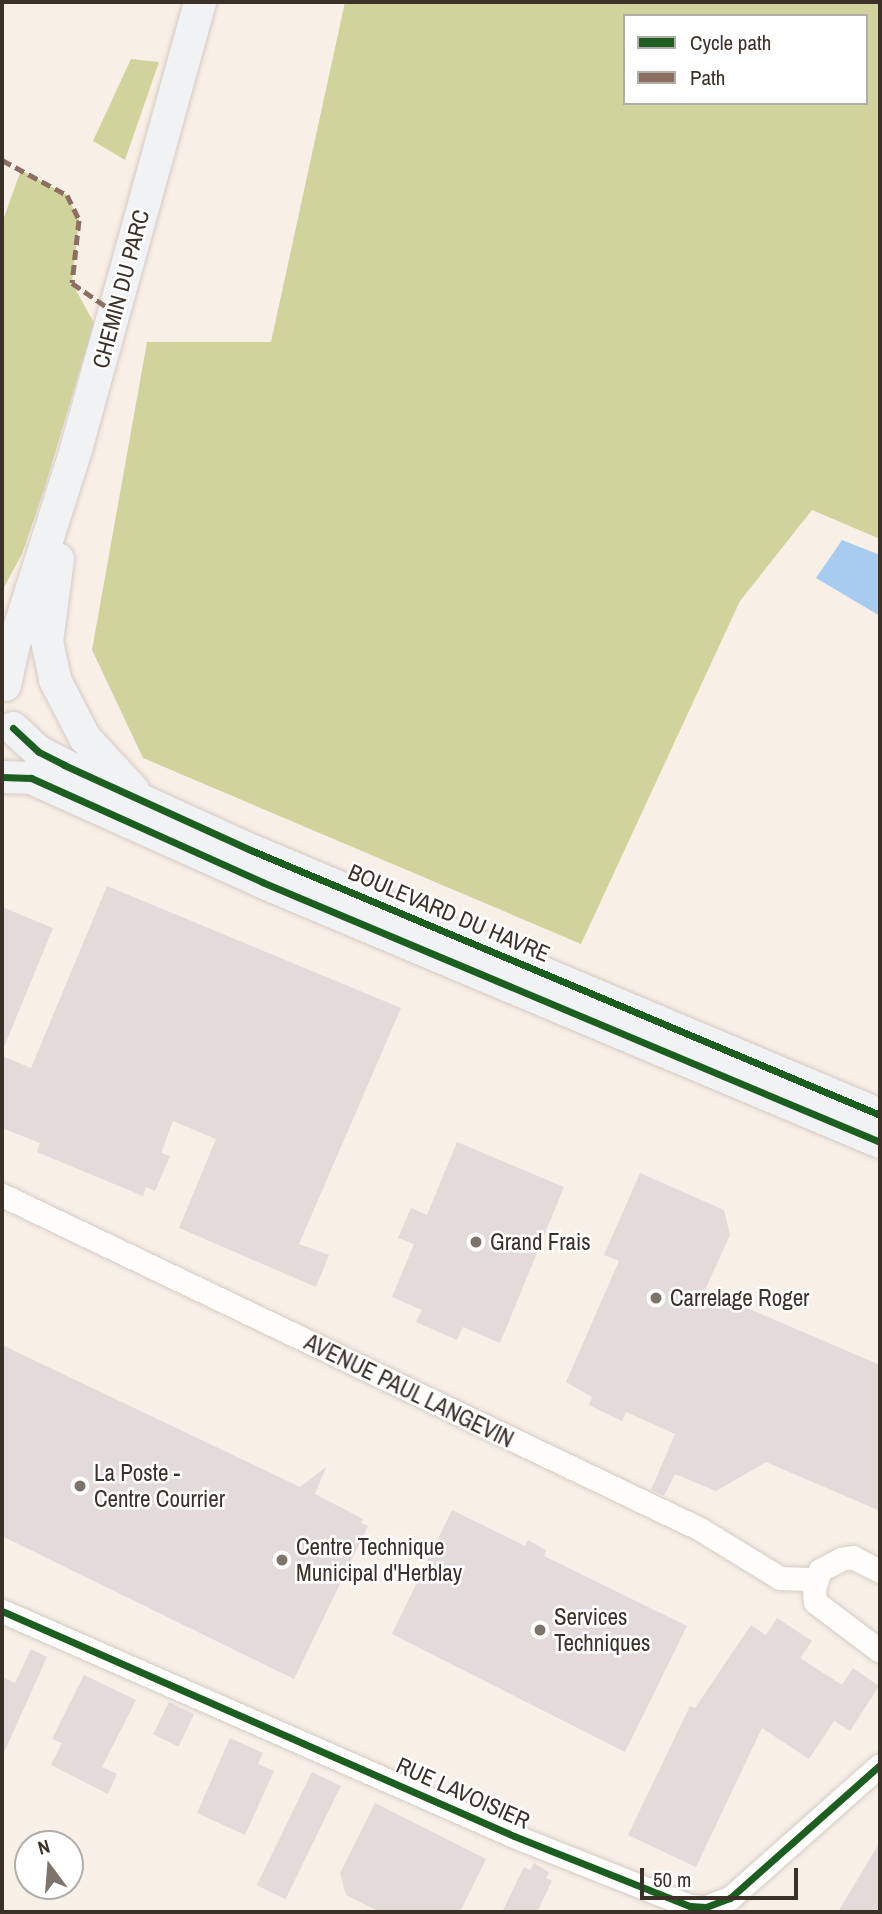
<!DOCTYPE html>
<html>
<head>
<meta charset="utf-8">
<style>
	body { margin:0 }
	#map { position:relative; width:882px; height:1914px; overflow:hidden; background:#f8efe7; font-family:"Archivo Narrow",sans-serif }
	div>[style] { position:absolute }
	.forest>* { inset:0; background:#d0d49c }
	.water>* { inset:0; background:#a8ccf0 }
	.building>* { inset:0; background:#e3dada; transform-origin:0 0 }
	.roads { filter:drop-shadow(0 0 2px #d5ccc4) drop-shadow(0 0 2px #d5ccc4) }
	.minor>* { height:23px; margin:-11.5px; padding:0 11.5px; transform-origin:11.5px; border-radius:11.5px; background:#fefdfb }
	.secondary>* { height:32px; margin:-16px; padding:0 16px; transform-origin:16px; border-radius:16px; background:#f0f2f3 }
	.quiet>* { height:5px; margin-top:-2.5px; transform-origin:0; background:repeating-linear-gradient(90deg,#8d6e63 0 10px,transparent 0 15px) }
	.cycleway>* { height:7px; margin:-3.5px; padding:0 3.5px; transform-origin:3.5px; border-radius:3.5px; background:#1b5e20 }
	.dots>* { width:19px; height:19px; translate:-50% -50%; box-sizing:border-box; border:4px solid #fff; border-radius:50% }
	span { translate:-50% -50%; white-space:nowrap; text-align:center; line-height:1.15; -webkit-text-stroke:5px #fff; paint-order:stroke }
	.street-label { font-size:23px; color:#3c3128 }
	.poi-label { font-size:23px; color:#3c3128 }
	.left { translate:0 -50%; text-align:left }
	.frame { position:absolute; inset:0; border:4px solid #3c3128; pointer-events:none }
	.legend { position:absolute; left:623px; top:14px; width:245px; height:91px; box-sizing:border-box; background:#fff; border:2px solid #b1ada9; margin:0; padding:9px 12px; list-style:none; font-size:21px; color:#3c3128 }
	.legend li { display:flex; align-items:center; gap:14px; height:35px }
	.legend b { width:35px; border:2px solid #b1ada9 }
	.north { position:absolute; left:14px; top:1830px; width:70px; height:70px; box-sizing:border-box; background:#fff; border:2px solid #b1ada9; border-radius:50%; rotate:344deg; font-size:19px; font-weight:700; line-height:28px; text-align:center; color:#3c3128 }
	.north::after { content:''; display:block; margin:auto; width:24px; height:32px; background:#7e746b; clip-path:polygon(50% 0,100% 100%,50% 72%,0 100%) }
	.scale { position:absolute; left:640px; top:1868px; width:158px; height:32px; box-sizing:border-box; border:4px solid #3c3128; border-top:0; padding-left:9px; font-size:21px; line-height:24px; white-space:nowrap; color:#3c3128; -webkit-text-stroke:5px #fff; paint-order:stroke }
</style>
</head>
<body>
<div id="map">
	<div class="forest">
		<i style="clip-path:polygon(evenodd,345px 2px,880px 2px,880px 539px,812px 510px,740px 601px,581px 944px,143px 758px,92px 650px,147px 342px,271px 342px,345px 2px,625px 16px,866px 16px,866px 103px,625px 103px,625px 16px)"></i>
		<i style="clip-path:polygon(131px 59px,159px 62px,125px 160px,93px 141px)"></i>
		<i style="clip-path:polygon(21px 170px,67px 195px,79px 220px,72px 283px,94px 323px,45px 487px,22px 554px,2px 591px,2px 223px)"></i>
	</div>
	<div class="water">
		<i style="clip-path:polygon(842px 540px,880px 555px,880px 616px,816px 578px)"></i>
	</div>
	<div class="building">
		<i style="clip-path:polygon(107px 886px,401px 1008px,299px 1244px,329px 1255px,316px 1287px,179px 1228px,216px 1139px,173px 1121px,161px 1153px,170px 1156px,155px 1191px,146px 1187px,143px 1196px,37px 1152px,40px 1143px,2px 1128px,2px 1056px,31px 1068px)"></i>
		<i style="clip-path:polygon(2px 907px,53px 928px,2px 1052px)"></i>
		<i style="clip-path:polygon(457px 1142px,564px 1187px,500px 1343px,463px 1327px,457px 1340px,416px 1322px,422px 1310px,392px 1297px,414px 1244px,398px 1238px,411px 1208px,427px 1215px)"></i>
		<i style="clip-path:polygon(640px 1173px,724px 1210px,730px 1235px,705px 1290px,880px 1365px,880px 1511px,766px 1462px,716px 1491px,675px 1474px,664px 1496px,651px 1490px,675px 1434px,626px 1412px,622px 1421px,589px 1405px,592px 1397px,566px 1382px,619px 1261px,604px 1255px)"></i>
		<i style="clip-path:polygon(2px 1345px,300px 1487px,326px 1467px,315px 1494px,363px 1519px,361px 1523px,368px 1526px,294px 1679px,2px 1536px)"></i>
		<i style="clip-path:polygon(452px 1510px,525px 1546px,528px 1540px,546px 1550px,544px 1556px,687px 1626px,625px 1752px,392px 1634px)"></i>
		<i style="clip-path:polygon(777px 1618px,812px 1641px,800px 1658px,842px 1685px,853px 1668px,879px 1686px,850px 1731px,834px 1721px,809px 1759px,762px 1728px,696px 1867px,628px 1835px,690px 1706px,695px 1708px,751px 1625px,766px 1635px)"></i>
		<i style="clip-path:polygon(31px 1649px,47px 1657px,2px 1757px,2px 1677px,15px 1683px)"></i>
		<i style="clip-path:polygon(84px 1675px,136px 1700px,102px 1767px,117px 1774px,108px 1794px,51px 1765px,62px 1743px,52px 1739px)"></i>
		<i style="left:169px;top:1702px;width:28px;height:36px;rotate:26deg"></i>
		<i style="clip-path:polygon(230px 1738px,263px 1753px,258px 1764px,274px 1771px,245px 1835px,197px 1813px)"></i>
		<i style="left:312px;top:1772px;width:32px;height:126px;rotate:26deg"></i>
		<i style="clip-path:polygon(375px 1803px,486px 1859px,460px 1912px,380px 1912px,346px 1895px,340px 1873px)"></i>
		<i style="clip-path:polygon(880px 1842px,880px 1912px,838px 1912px)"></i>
		<i style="clip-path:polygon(534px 1863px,549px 1872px,546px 1878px,552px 1881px,537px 1912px,502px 1912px,524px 1867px,530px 1870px)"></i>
	</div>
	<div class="roads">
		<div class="minor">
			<i style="left:2px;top:1195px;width:774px;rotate:25.57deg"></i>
			<i style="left:700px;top:1529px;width:94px;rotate:31.5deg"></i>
			<i style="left:780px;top:1578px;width:36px;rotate:2deg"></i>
			<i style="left:880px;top:1571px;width:30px;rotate:-153deg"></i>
			<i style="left:853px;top:1557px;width:12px;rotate:171deg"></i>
			<i style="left:841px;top:1559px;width:24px;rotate:152deg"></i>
			<i style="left:820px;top:1570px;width:19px;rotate:108deg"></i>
			<i style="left:814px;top:1588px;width:14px;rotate:86deg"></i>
			<i style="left:815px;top:1602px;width:81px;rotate:37deg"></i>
			<i style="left:2px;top:1611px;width:559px;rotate:23.72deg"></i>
			<i style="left:514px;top:1836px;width:189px;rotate:21.7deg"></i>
			<i style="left:690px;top:1906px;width:16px;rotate:4deg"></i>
			<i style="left:706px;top:1907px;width:26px;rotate:-21deg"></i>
			<i style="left:730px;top:1898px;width:200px;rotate:-41.6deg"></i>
		</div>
		<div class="secondary">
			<i style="left:58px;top:559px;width:83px;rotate:97.6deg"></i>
			<i style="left:47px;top:641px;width:40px;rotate:78deg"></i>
			<i style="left:55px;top:680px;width:65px;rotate:62.7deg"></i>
			<i style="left:85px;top:738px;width:71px;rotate:47.3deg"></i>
			<i style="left:5px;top:685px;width:42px;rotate:-77.6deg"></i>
			<i style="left:14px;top:644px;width:208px;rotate:-72.3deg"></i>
			<i style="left:77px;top:446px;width:461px;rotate:-74.5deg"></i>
			<i style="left:13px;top:728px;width:35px;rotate:43deg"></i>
			<i style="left:39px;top:752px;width:28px;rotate:27deg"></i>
			<i style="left:64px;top:765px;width:208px;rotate:24.5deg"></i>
			<i style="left:253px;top:851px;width:680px;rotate:22.83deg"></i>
			<i style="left:2px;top:777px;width:29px;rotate:2deg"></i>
			<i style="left:31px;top:778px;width:253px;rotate:24.2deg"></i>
			<i style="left:262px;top:882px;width:670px;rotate:22.82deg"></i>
		</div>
	</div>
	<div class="quiet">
		<i style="left:2px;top:160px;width:74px;rotate:28.3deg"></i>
		<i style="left:67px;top:195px;width:28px;rotate:64deg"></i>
		<i style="left:79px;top:220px;width:63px;rotate:96.3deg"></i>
		<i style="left:72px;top:283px;width:51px;rotate:34.6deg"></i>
	</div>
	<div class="cycleway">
		<i style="left:13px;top:728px;width:35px;rotate:43deg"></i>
		<i style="left:39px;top:752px;width:28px;rotate:27deg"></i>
		<i style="left:64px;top:765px;width:208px;rotate:24.5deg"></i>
		<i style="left:253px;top:851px;width:680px;rotate:22.83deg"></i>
		<i style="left:2px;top:777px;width:29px;rotate:2deg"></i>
		<i style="left:31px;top:778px;width:253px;rotate:24.2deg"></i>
		<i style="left:262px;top:882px;width:670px;rotate:22.82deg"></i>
		<i style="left:2px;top:1611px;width:559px;rotate:23.72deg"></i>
		<i style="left:514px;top:1836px;width:189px;rotate:21.7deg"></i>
		<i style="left:690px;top:1906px;width:16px;rotate:4deg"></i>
		<i style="left:706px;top:1907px;width:26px;rotate:-21deg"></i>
		<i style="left:730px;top:1898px;width:200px;rotate:-41.6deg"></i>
	</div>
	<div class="dots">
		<i style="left:476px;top:1242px;background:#7e746b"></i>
		<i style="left:656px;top:1298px;background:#7e746b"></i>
		<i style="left:80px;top:1486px;background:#7e746b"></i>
		<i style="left:282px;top:1560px;background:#7e746b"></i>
		<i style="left:540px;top:1630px;background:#7e746b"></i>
	</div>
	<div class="street-label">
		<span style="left:121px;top:289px;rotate:-75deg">CHEMIN DU PARC</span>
		<span style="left:449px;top:913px;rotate:23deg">BOULEVARD DU HAVRE</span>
		<span style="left:409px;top:1391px;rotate:26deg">AVENUE PAUL LANGEVIN</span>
		<span style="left:463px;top:1793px;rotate:24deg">RUE LAVOISIER</span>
	</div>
	<div class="poi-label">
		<span class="left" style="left:490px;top:1242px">Grand Frais</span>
		<span class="left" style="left:670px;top:1298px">Carrelage Roger</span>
		<span class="left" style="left:94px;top:1486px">La Poste -<br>Centre Courrier</span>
		<span class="left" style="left:296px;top:1560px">Centre Technique<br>Municipal d'Herblay</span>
		<span class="left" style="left:554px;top:1630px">Services<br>Techniques</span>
	</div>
	<div class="frame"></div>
	<ul class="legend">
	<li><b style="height:9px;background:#1b5e20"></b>Cycle path</li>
	<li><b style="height:9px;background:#8d6e63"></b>Path</li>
	</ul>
	<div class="north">N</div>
	<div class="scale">50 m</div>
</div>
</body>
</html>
